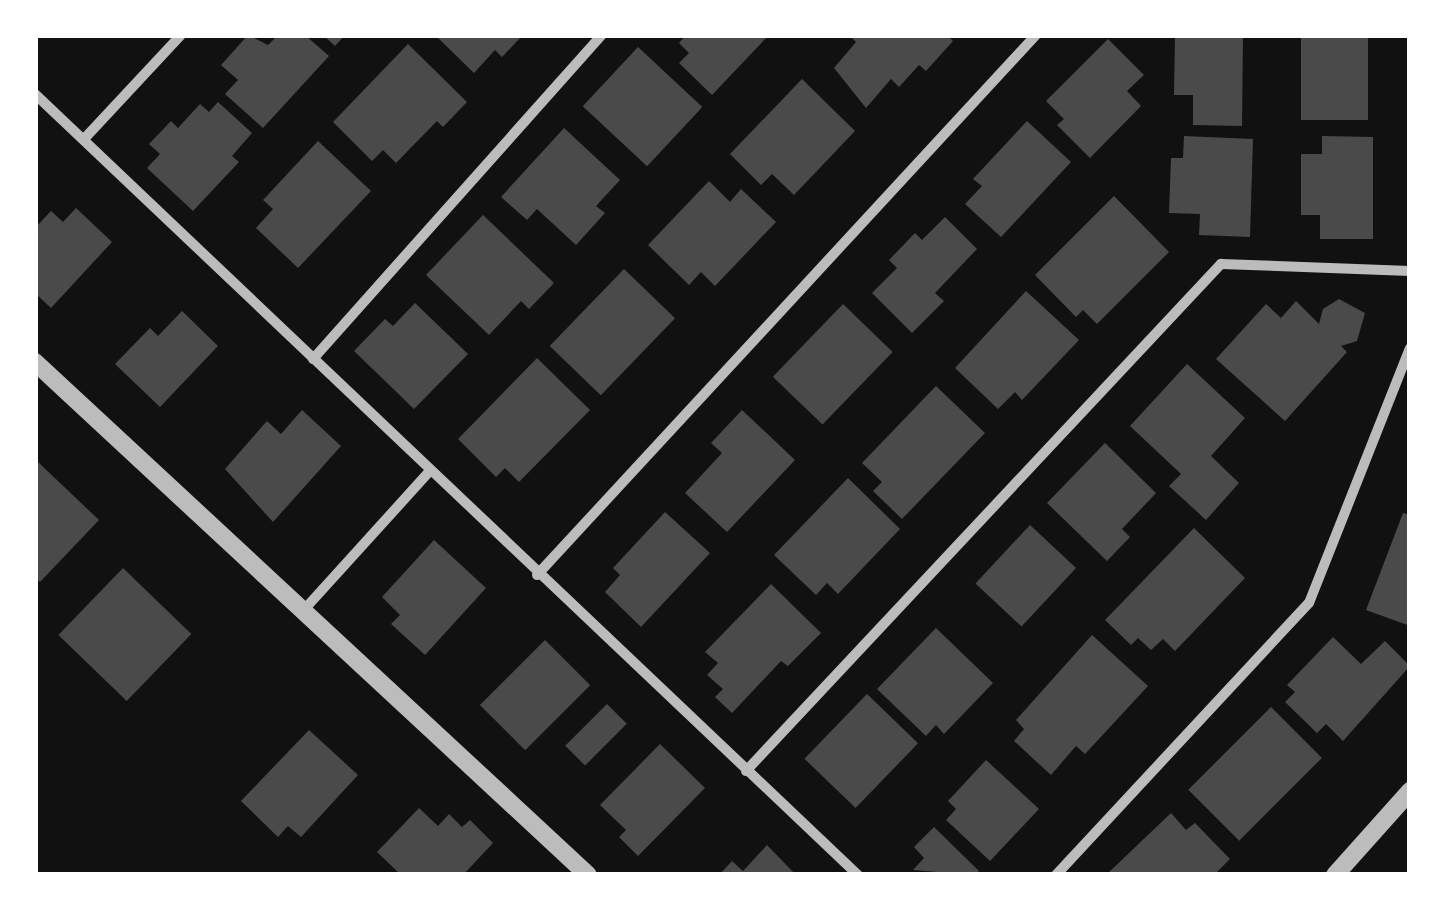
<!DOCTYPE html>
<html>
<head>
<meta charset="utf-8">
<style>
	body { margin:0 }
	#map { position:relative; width:1445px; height:910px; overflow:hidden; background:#111; font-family:Karla,sans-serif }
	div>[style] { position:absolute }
	.building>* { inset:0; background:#4a4a4a; transform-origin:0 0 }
	.minor>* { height:10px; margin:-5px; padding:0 5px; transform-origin:5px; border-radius:5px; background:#bcbcbc }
	.tertiary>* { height:18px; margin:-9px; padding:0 9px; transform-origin:9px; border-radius:9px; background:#bcbcbc }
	span { translate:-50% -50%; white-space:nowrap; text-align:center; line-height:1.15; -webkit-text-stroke:8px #fff; paint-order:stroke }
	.frame { position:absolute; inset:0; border:38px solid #fff; pointer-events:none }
</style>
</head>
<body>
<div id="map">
	<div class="building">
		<i style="clip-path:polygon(248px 35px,268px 45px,278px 35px,305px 35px,329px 56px,263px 128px,225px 94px,238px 80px,221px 65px)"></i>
		<i style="clip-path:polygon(323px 35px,345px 35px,335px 46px)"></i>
		<i style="clip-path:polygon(435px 35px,523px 35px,502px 57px,495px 50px,474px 73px)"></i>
		<i style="clip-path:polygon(686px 35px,769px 35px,712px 95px,679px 63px,689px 53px,679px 43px)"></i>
		<i style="clip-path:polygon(849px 35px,947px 35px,953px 41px,926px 71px,919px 65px,899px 87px,891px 79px,866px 108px,834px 68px,856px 42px)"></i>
		<i style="clip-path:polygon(1175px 35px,1243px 35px,1242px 126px,1193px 125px,1193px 95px,1174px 95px)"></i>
		<i style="left:1301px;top:35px;width:67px;height:85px"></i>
		<i style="clip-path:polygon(1108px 39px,1144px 75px,1127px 91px,1141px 106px,1090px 158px,1057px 125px,1064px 119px,1046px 101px)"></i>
		<i style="clip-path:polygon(408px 44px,467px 102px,443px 127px,437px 121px,396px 163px,383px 150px,372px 161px,333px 122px)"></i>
		<i style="left:638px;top:47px;width:88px;height:81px;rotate:43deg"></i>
		<i style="clip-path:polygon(802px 79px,855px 131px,794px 195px,772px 174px,761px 185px,730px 154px)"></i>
		<i style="clip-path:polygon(218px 102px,252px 133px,232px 156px,239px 162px,193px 211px,147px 168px,160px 154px,149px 144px,171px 121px,178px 128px,200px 104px,209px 112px)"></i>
		<i style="clip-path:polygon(1027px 121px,1071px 162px,1001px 237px,965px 204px,982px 186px,973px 179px)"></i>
		<i style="clip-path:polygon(564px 128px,620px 180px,596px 206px,605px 213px,576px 245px,537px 209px,527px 220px,501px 197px)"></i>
		<i style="clip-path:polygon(1184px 136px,1253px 139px,1250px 237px,1199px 235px,1200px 214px,1169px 213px,1171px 158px,1183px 158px)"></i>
		<i style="clip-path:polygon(1322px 136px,1373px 137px,1373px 239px,1320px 239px,1320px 215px,1301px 215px,1301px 154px,1322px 154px)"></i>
		<i style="clip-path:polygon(318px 141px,371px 191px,298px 268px,256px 228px,273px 209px,263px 200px)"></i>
		<i style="clip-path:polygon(709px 181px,730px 202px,741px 189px,776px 222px,715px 286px,701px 272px,689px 285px,648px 245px)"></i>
		<i style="clip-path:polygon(1114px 196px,1169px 252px,1097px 324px,1083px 310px,1076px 317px,1035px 275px)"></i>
		<i style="clip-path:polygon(76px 208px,112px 242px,51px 308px,35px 293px,35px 228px,51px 211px,63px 222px)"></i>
		<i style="clip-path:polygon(483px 215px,554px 283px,529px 309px,521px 301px,489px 335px,426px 275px)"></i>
		<i style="clip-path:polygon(945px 217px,977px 249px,935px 293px,944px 301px,912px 333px,872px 293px,897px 268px,889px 260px,915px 233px,922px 240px)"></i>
		<i style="left:624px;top:269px;width:71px;height:107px;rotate:44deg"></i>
		<i style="clip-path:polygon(1026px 291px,1079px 340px,1022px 400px,1015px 392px,998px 409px,955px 368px)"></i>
		<i style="clip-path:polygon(1339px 299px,1365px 313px,1357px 341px,1341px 346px,1347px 352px,1285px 421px,1216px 359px,1266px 304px,1281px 318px,1296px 301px,1319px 324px,1323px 309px)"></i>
		<i style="clip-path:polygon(415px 303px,468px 354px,414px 409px,354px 351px,385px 319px,393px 326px)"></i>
		<i style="left:843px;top:304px;width:69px;height:101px;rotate:44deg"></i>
		<i style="clip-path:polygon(182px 311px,218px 346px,160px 407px,115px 364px,150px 328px,158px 336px)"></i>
		<i style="clip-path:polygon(537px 358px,590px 410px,519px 482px,505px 468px,496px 477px,458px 439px)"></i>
		<i style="clip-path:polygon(1187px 364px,1245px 418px,1211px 456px,1239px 483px,1206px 520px,1169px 486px,1181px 474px,1130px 426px)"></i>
		<i style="clip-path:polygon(936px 386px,985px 433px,902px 519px,873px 491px,882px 482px,862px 463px)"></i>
		<i style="clip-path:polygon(302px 410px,341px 446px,273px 522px,225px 469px,267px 421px,281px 434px)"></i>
		<i style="clip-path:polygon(742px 410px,795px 460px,727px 532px,685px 493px,722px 453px,711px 443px)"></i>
		<i style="clip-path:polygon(1105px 443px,1156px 493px,1122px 529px,1130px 537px,1107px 561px,1047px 503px)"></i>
		<i style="clip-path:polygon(38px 462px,99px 520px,40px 582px,35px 577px)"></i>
		<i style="clip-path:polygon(848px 478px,900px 529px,838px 594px,827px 583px,816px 595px,774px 555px)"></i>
		<i style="clip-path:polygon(665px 512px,710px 553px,641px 627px,605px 592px,620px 575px,613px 568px)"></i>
		<i style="clip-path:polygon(1403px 513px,1410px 515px,1410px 626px,1366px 610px)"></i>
		<i style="left:1030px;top:525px;width:63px;height:80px;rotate:43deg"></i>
		<i style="clip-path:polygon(1194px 528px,1245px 578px,1175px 651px,1163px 639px,1151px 650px,1138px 638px,1131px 645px,1105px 620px)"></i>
		<i style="clip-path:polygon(434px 540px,486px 588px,425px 655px,391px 624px,400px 615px,382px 597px)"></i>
		<i style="left:123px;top:568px;width:95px;height:93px;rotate:44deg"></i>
		<i style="clip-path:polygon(771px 584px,821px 633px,788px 666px,781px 661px,732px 713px,715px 697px,723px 689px,707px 675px,718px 663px,705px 652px)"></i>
		<i style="clip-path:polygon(936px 628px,993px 683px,944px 734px,936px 725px,926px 736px,877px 689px)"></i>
		<i style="clip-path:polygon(1092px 635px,1148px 686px,1085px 754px,1076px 746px,1051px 775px,1014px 741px,1024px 729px,1016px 720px)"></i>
		<i style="clip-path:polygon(1333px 637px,1361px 664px,1385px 641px,1410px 666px,1343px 741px,1326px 724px,1317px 733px,1285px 702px,1295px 692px,1287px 685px)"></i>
		<i style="left:545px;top:640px;width:64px;height:92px;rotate:45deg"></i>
		<i style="left:867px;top:694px;width:71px;height:90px;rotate:44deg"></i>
		<i style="left:607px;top:704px;width:28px;height:59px;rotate:45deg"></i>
		<i style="left:1271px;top:707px;width:72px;height:117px;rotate:45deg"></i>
		<i style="clip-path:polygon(309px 730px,358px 775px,301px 837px,288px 826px,278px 837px,241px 801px)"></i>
		<i style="clip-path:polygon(660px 744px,705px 788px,638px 856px,619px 837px,626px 830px,600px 805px)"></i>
		<i style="clip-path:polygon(986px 760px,1039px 809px,990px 861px,946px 820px,956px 809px,948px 801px)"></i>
		<i style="clip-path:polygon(419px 808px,438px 826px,449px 814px,462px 827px,470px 820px,493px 843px,463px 875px,401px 875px,377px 852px)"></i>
		<i style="clip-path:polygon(1171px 813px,1186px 830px,1195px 823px,1230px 859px,1214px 875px,1106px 875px)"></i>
		<i style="clip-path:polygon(934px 827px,979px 871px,975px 875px,913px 870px,924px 858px,914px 847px)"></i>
		<i style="clip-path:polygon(767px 845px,796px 875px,719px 875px,732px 861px,743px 871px)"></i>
	</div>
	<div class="minor">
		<i style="left:35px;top:94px;width:1135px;rotate:43.5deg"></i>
		<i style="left:84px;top:139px;width:142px;rotate:-47deg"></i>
		<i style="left:313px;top:359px;width:434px;rotate:-48.3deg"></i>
		<i style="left:537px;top:575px;width:735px;rotate:-47.26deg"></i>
		<i style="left:302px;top:612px;width:188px;rotate:-47.8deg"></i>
		<i style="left:746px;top:771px;width:695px;rotate:-46.87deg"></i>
		<i style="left:1221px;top:264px;width:189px;rotate:2.1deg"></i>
		<i style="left:1056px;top:875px;width:371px;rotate:-47.1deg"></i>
		<i style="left:1309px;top:603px;width:274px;rotate:-68.4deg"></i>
	</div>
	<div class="tertiary">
		<i style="left:35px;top:362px;width:754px;rotate:42.85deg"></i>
		<i style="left:1335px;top:875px;width:113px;rotate:-48.2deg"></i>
	</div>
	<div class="frame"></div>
</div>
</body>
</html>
